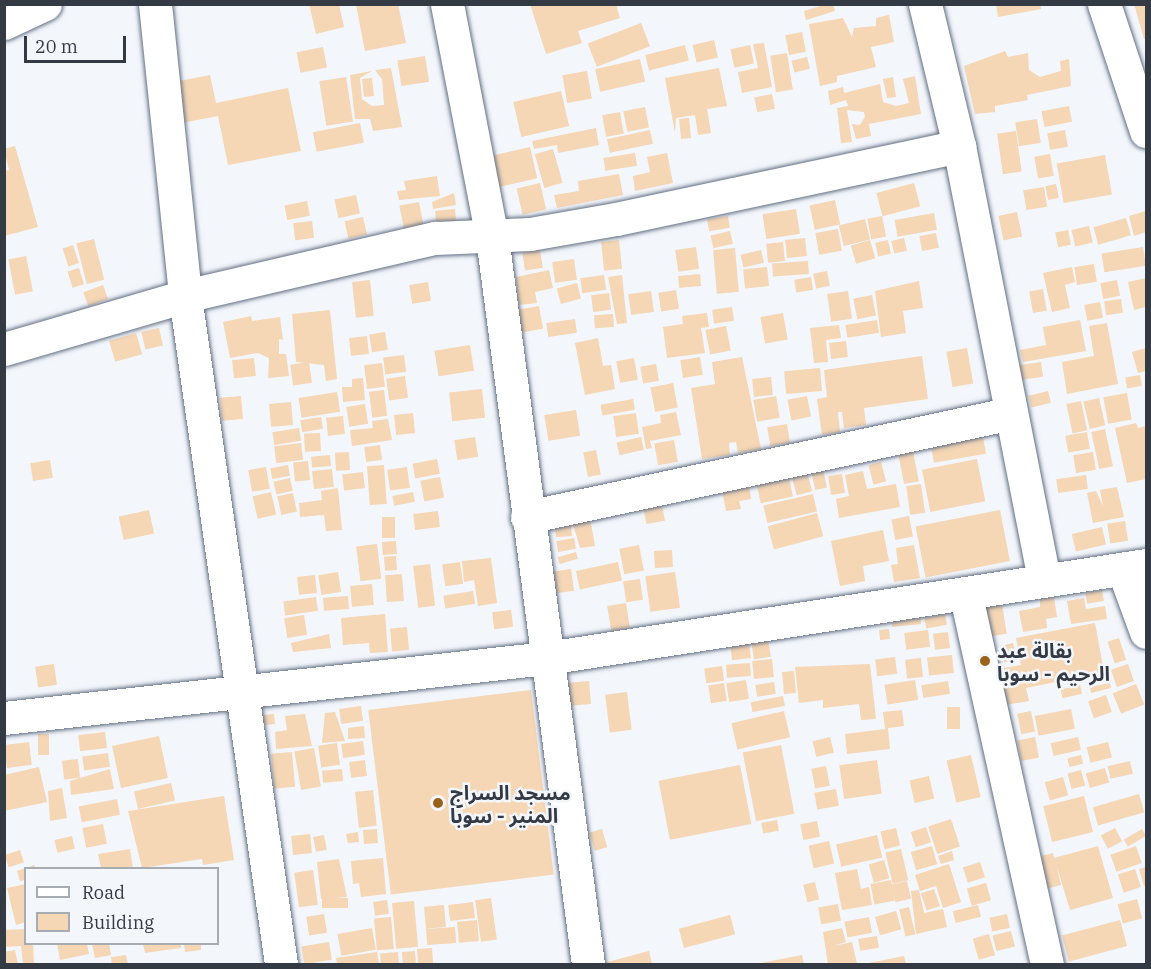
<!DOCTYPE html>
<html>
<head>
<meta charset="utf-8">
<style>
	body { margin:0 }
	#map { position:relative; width:1151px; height:969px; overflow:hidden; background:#f3f6fb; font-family:"IBM Plex Serif","Noto Sans Arabic",serif }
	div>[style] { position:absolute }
	.building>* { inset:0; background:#f5d6b5; transform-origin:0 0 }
	.roads { filter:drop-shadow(0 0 2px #616f84) drop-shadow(0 0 2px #616f84) }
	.minor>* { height:33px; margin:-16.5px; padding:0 16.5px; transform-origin:16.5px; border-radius:16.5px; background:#fff }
	.dots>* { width:16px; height:16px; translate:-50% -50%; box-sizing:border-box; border:3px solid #f3f6fb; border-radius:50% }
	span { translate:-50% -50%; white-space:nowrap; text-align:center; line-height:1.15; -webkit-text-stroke:5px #f3f6fb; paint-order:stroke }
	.poi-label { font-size:20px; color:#343a44; font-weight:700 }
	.left { translate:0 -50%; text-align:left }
	.frame { position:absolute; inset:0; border:6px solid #343a44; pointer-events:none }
	.legend { position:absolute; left:24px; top:867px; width:195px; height:78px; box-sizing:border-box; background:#f3f6fb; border:2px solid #a7abb2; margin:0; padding:8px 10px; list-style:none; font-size:18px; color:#343a44 }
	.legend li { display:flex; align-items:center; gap:12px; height:30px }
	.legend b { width:30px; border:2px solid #a7abb2 }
	.scale { position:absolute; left:24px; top:36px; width:102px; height:27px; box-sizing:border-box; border:3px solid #343a44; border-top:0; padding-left:8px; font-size:18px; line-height:21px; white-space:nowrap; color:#343a44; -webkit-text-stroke:4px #f3f6fb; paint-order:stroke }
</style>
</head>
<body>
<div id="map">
	<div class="building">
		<i style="clip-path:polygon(309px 4px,339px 4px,344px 27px,316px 34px)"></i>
		<i style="clip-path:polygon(360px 4px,398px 4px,406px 43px,365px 51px,356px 5px)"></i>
		<i style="clip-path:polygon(530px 4px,616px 4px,620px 18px,578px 31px,582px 43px,546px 54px)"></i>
		<i style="clip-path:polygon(827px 4px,833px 4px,835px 11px,806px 20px,804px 11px)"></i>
		<i style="clip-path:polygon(996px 4px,1040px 4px,1041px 9px,998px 17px)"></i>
		<i style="clip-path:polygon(1134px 4px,1146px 4px,1146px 39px,1144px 39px)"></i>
		<i style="clip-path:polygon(889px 15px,894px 42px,871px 47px,876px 67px,837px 76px,837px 82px,820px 86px,809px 24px,843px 18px,852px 37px,854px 28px,876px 26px,876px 18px)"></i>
		<i style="left:641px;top:23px;width:25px;height:57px;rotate:69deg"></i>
		<i style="left:802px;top:32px;width:20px;height:17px;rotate:79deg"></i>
		<i style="left:714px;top:40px;width:18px;height:22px;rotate:77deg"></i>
		<i style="clip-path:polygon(764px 43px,772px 87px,742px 93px,738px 72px,758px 68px,753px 44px)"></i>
		<i style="left:685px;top:45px;width:16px;height:41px;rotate:76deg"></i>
		<i style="left:750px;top:45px;width:19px;height:20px;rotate:78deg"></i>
		<i style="left:323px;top:47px;width:21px;height:27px;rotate:79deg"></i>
		<i style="clip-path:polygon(1005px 51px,1008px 57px,1028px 53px,1029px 70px,1040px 77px,1061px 71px,1060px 61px,1069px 59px,1071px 86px,1027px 95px,1028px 100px,995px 106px,995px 112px,975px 114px,964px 66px)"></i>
		<i style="left:787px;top:53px;width:37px;height:17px;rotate:81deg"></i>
		<i style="left:425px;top:56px;width:26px;height:28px;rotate:81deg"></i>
		<i style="left:807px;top:57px;width:12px;height:16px;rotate:76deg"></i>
		<i style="left:640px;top:59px;width:23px;height:46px;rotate:77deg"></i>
		<i style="clip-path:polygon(391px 68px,402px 127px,373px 131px,370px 119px,355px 119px,350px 75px,372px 71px,360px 78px,362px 99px,372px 106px,384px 105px,382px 79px,375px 70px)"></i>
		<i style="clip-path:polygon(719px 68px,727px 106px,707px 109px,711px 133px,698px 135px,695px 115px,676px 118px,675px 133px,665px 78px)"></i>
		<i style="left:587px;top:71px;width:28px;height:25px;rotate:80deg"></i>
		<i style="clip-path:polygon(210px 75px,216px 103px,288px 88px,301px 151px,228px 165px,218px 116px,182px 123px,174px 82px)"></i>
		<i style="clip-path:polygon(915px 76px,921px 114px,869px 124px,871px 136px,856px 139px,852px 124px,860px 125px,865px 117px,864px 112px,847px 110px,852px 142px,841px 143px,837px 108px,848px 106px,846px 100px,830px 105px,828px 91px,843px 87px,844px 93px,880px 84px,883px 102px,896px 106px,909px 103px,903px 79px)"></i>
		<i style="left:346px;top:77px;width:45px;height:27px;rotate:81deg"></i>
		<i style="clip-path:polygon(893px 77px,896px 97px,887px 98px,883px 79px)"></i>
		<i style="left:372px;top:78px;width:18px;height:10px;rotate:84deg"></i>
		<i style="left:561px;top:91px;width:36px;height:49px;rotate:77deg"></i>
		<i style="left:772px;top:94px;width:15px;height:18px;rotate:79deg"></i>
		<i style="left:1069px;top:106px;width:16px;height:28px;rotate:79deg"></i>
		<i style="left:645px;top:107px;width:21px;height:22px;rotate:79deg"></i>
		<i style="left:620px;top:112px;width:22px;height:18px;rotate:80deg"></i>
		<i style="left:689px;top:118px;width:20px;height:10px;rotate:84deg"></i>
		<i style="left:1037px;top:119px;width:24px;height:22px;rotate:81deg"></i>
		<i style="left:360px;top:123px;width:20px;height:48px;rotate:79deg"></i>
		<i style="clip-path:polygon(596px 128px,599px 145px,558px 153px,557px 145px,534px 149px,532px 141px)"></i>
		<i style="left:650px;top:130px;width:14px;height:44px;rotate:78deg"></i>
		<i style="left:1065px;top:130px;width:17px;height:18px;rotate:80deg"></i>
		<i style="left:1016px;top:131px;width:41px;height:19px;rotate:82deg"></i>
		<i style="clip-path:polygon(15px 146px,38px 227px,4px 236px,4px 171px,9px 170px,4px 149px)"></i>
		<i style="left:530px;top:147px;width:32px;height:39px;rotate:77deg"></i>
		<i style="left:553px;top:149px;width:35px;height:19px;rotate:74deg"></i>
		<i style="left:635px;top:153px;width:13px;height:32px;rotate:81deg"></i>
		<i style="clip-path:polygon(667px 153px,673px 183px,635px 191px,633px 176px,650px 172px,647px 157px)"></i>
		<i style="left:1050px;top:154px;width:22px;height:16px;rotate:80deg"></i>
		<i style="left:1105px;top:155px;width:40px;height:49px;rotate:80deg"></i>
		<i style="clip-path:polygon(619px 174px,623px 195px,557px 208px,554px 195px,579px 191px,578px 181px)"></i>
		<i style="clip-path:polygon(437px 176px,440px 196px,399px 200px,397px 191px,406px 190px,404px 181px)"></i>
		<i style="left:540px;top:183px;width:27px;height:24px;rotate:77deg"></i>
		<i style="left:914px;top:183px;width:24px;height:39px;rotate:75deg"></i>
		<i style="left:1056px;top:184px;width:14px;height:11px;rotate:78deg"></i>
		<i style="left:1044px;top:187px;width:20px;height:21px;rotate:81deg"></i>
		<i style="clip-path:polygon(454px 193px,456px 205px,433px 209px,432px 202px)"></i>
		<i style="left:356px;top:195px;width:19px;height:22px;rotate:78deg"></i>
		<i style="left:835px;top:200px;width:25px;height:26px;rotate:78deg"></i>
		<i style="left:307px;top:201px;width:15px;height:23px;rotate:79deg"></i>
		<i style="left:419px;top:202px;width:25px;height:20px;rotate:79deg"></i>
		<i style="left:455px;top:209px;width:12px;height:20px;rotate:85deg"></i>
		<i style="left:796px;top:209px;width:25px;height:34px;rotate:81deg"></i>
		<i style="clip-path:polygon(1146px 211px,1146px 232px,1134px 236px,1129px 216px)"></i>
		<i style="left:1017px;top:212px;width:25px;height:19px;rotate:78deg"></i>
		<i style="left:934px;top:213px;width:17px;height:40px;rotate:80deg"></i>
		<i style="left:728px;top:216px;width:12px;height:21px;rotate:81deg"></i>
		<i style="left:882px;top:216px;width:21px;height:15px;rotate:79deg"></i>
		<i style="left:363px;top:217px;width:18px;height:19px;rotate:77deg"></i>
		<i style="left:1126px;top:218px;width:18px;height:34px;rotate:74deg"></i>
		<i style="left:865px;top:219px;width:21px;height:27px;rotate:76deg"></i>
		<i style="left:312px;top:221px;width:17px;height:19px;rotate:83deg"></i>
		<i style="left:1089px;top:226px;width:17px;height:18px;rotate:77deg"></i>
		<i style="left:838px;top:229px;width:22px;height:23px;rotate:80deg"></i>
		<i style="left:1068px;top:230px;width:15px;height:13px;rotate:79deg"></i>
		<i style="left:730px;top:231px;width:13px;height:20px;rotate:77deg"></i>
		<i style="left:936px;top:233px;width:15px;height:17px;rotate:79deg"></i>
		<i style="left:805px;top:238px;width:18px;height:20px;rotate:84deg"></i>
		<i style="left:904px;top:238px;width:13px;height:13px;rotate:77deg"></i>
		<i style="left:94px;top:239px;width:42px;height:18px;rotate:76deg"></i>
		<i style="left:619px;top:240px;width:29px;height:18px;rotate:84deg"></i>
		<i style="left:870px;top:240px;width:19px;height:20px;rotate:74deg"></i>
		<i style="left:888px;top:240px;width:14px;height:13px;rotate:78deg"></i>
		<i style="left:783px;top:242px;width:19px;height:17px;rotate:84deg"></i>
		<i style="left:73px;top:245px;width:19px;height:11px;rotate:72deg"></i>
		<i style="left:696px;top:247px;width:22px;height:21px;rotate:82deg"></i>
		<i style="left:1143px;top:247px;width:19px;height:42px;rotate:81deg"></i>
		<i style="left:735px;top:248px;width:44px;height:22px;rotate:85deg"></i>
		<i style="left:540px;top:250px;width:18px;height:18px;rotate:81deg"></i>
		<i style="left:761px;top:250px;width:13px;height:21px;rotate:77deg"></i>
		<i style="left:26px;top:256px;width:36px;height:18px;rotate:79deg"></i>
		<i style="left:574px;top:259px;width:21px;height:22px;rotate:82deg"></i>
		<i style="left:808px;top:261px;width:13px;height:36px;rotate:86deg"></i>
		<i style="left:1094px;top:264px;width:18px;height:20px;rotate:81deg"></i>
		<i style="left:767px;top:267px;width:19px;height:24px;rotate:84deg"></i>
		<i style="clip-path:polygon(1072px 267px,1075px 282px,1065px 285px,1070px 308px,1052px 312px,1043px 273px)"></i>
		<i style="left:79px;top:268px;width:17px;height:12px;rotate:73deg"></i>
		<i style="clip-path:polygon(549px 270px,553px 288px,535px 292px,537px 303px,519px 305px,516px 277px)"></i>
		<i style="left:827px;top:271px;width:15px;height:14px;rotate:79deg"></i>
		<i style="left:700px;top:274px;width:12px;height:22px;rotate:85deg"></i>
		<i style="left:604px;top:275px;width:15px;height:24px;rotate:82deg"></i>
		<i style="clip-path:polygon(622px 275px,627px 323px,617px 324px,608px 277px)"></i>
		<i style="left:811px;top:277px;width:13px;height:17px;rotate:81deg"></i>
		<i style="clip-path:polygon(1146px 278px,1146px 307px,1134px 310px,1128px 282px)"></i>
		<i style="left:370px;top:280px;width:36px;height:18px;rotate:84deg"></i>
		<i style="left:1117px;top:280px;width:16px;height:17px;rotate:79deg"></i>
		<i style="clip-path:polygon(919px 281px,923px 308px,903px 311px,906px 333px,881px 337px,875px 291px)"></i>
		<i style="left:428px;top:282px;width:19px;height:19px;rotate:81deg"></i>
		<i style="left:577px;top:283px;width:16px;height:21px;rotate:75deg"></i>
		<i style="left:103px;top:285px;width:15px;height:21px;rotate:70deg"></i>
		<i style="left:1043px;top:289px;width:22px;height:14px;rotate:80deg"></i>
		<i style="left:676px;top:290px;width:19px;height:18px;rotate:81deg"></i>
		<i style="left:651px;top:291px;width:21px;height:23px;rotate:82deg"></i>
		<i style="left:848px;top:291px;width:28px;height:21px;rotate:82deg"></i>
		<i style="left:609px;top:293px;width:17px;height:18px;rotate:83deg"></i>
		<i style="left:872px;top:295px;width:21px;height:19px;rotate:79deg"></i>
		<i style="left:1121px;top:299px;width:14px;height:17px;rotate:82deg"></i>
		<i style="left:1100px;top:302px;width:16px;height:16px;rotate:79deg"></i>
		<i style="left:539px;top:306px;width:23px;height:26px;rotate:80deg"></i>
		<i style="left:732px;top:307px;width:14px;height:20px;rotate:82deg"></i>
		<i style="clip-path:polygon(330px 310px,337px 379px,326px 381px,324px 365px,296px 362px,292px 314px)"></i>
		<i style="clip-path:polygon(707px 313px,709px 327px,701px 328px,705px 353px,667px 358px,663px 327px,683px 324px,682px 316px)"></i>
		<i style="left:783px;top:313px;width:27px;height:23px;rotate:80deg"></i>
		<i style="left:613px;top:314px;width:13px;height:19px;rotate:86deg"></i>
		<i style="clip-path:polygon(251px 316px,252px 321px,280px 317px,283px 340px,279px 339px,279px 354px,286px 354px,289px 376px,268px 378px,269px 358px,258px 353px,230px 358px,223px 322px)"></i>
		<i style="left:575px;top:319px;width:14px;height:29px;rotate:82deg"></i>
		<i style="left:877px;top:320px;width:13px;height:32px;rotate:81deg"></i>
		<i style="clip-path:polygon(1080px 320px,1086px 351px,1023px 362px,1020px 350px,1046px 345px,1043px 327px)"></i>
		<i style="clip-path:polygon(1107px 323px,1118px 384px,1067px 394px,1062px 362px,1094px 356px,1089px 326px)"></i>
		<i style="clip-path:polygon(839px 325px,841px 338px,826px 340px,828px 362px,814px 363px,810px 328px)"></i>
		<i style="left:726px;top:326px;width:25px;height:21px;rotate:79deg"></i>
		<i style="left:159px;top:328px;width:18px;height:18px;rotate:77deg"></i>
		<i style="left:385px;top:332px;width:18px;height:16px;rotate:81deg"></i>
		<i style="left:136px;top:333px;width:22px;height:28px;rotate:74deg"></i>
		<i style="left:367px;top:336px;width:18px;height:18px;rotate:84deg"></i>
		<i style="clip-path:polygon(598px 338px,603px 366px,611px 365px,615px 389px,585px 395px,575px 343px)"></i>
		<i style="left:846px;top:341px;width:16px;height:17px;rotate:83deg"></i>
		<i style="left:470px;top:345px;width:26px;height:36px;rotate:81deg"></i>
		<i style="left:967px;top:348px;width:36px;height:21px;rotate:80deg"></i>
		<i style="clip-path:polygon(1146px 348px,1146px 371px,1138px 373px,1132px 352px)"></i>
		<i style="left:404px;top:355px;width:17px;height:21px;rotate:83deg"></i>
		<i style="clip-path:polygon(922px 356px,928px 399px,864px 408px,866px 425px,844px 428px,842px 412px,838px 412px,840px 432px,822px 435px,817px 399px,827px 397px,824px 370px)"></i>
		<i style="left:700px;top:357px;width:18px;height:20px;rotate:81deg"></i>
		<i style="clip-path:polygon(742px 357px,761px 449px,738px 453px,736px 442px,729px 443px,730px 455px,702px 459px,691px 388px,715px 384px,712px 362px)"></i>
		<i style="left:254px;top:358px;width:18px;height:22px;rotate:84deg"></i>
		<i style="left:634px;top:358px;width:22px;height:18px;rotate:80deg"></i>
		<i style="left:309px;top:362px;width:21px;height:19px;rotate:82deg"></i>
		<i style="left:1041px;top:362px;width:15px;height:25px;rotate:82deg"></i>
		<i style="left:382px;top:363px;width:24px;height:18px;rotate:83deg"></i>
		<i style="left:656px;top:364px;width:17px;height:16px;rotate:80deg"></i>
		<i style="left:820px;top:368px;width:23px;height:36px;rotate:85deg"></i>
		<i style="left:1140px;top:375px;width:11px;height:15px;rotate:80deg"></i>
		<i style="left:405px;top:376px;width:22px;height:19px;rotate:82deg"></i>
		<i style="left:771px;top:377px;width:18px;height:19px;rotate:84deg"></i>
		<i style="clip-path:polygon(363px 378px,365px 400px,343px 402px,342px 387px,352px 387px,352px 379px)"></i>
		<i style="left:673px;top:383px;width:25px;height:23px;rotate:79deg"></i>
		<i style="left:482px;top:389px;width:29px;height:33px;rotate:84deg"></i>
		<i style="left:384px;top:390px;width:26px;height:15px;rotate:83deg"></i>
		<i style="left:1048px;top:391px;width:12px;height:20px;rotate:76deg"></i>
		<i style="left:337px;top:392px;width:20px;height:39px;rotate:81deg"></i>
		<i style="left:1127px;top:393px;width:27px;height:24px;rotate:80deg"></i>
		<i style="left:241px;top:396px;width:23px;height:21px;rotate:85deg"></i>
		<i style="left:776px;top:396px;width:22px;height:23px;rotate:80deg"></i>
		<i style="left:807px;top:396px;width:21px;height:20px;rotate:79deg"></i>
		<i style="left:1099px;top:398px;width:28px;height:16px;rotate:77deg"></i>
		<i style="left:633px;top:399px;width:11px;height:33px;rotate:80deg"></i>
		<i style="left:1081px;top:401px;width:30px;height:15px;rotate:78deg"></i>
		<i style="left:291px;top:402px;width:23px;height:22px;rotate:85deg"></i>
		<i style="left:365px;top:404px;width:20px;height:19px;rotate:81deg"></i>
		<i style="left:576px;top:410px;width:26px;height:32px;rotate:81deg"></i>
		<i style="clip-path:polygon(676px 412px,681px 435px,650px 441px,652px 448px,646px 449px,642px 427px,661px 423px,660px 415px)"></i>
		<i style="left:413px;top:413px;width:20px;height:19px;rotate:84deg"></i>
		<i style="left:636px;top:413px;width:21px;height:23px;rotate:82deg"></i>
		<i style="left:343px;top:416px;width:18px;height:17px;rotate:84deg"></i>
		<i style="left:321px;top:417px;width:12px;height:21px;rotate:81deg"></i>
		<i style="clip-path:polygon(388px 419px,392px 440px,352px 446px,350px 430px,373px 428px,372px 421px)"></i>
		<i style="clip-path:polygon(1136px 423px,1138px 428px,1146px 426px,1146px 479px,1127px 483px,1115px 428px)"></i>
		<i style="left:787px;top:424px;width:19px;height:20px;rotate:81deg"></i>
		<i style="left:299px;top:428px;width:13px;height:27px;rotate:81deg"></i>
		<i style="left:1105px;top:429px;width:38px;height:14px;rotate:78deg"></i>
		<i style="left:982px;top:431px;width:23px;height:53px;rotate:80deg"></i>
		<i style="left:1087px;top:432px;width:17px;height:22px;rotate:80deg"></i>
		<i style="left:320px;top:433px;width:18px;height:16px;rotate:87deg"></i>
		<i style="left:475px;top:437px;width:20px;height:21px;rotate:81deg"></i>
		<i style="left:641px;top:437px;width:13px;height:25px;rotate:77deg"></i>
		<i style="left:674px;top:440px;width:22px;height:20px;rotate:80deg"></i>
		<i style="left:911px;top:441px;width:41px;height:15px;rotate:79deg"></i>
		<i style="left:301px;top:443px;width:17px;height:27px;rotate:83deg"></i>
		<i style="left:380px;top:445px;width:15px;height:16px;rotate:82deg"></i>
		<i style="left:596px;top:450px;width:25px;height:13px;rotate:79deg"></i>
		<i style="left:349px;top:452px;width:18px;height:14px;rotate:87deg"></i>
		<i style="left:1093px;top:452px;width:18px;height:20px;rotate:81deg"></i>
		<i style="left:330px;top:455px;width:11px;height:19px;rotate:85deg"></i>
		<i style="left:437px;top:459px;width:15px;height:25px;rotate:79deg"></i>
		<i style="left:977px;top:459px;width:43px;height:56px;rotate:79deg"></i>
		<i style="left:50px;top:460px;width:18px;height:20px;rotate:81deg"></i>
		<i style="left:308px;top:461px;width:19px;height:15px;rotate:84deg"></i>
		<i style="left:881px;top:462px;width:20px;height:13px;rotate:75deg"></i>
		<i style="left:288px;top:465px;width:11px;height:18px;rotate:80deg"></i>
		<i style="left:384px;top:465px;width:39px;height:17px;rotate:86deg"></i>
		<i style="left:266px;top:467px;width:22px;height:18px;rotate:80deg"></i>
		<i style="left:407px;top:467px;width:21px;height:20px;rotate:82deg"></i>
		<i style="left:806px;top:468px;width:24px;height:16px;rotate:75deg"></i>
		<i style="left:332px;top:469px;width:18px;height:20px;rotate:84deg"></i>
		<i style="left:823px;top:469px;width:19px;height:12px;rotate:78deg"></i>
		<i style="clip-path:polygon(863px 471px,867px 489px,896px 484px,900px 507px,839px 518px,836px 499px,849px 496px,845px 475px)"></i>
		<i style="left:363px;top:472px;width:16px;height:21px;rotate:83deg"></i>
		<i style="left:788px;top:473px;width:24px;height:33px;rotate:78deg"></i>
		<i style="left:842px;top:474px;width:19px;height:14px;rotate:81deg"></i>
		<i style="left:1086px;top:475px;width:14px;height:30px;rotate:82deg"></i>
		<i style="left:440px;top:477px;width:21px;height:20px;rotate:79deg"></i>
		<i style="left:290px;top:478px;width:13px;height:17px;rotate:77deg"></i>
		<i style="left:921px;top:484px;width:29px;height:15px;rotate:82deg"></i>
		<i style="clip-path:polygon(749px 485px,751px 499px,739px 501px,741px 509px,726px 511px,722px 490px)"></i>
		<i style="clip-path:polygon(1117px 487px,1124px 517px,1093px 523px,1087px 493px,1096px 491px,1103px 506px,1100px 490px)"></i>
		<i style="clip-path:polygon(338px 488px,342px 530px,326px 531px,324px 515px,300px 517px,299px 503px,322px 500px,321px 491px)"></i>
		<i style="left:271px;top:492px;width:23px;height:19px;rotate:77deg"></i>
		<i style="left:413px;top:492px;width:10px;height:21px;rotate:79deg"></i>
		<i style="left:293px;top:493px;width:19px;height:16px;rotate:78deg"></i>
		<i style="left:813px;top:494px;width:18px;height:51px;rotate:77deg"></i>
		<i style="left:662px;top:504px;width:17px;height:19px;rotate:80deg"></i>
		<i style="left:149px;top:510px;width:24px;height:31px;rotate:78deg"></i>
		<i style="left:1000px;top:510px;width:52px;height:86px;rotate:79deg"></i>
		<i style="left:438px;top:511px;width:16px;height:25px;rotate:83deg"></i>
		<i style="left:817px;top:513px;width:24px;height:51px;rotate:75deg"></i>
		<i style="left:909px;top:516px;width:21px;height:18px;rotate:79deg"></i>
		<i style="left:382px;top:517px;width:13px;height:21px"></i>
		<i style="clip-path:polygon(590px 518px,595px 546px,580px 548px,572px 521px)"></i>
		<i style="left:1125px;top:521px;width:20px;height:18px;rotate:81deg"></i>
		<i style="left:571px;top:525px;width:11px;height:16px;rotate:85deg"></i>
		<i style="left:1102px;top:527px;width:18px;height:31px;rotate:77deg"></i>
		<i style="clip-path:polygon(883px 530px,889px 561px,863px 566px,865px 581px,840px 586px,831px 541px)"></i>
		<i style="left:574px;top:538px;width:11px;height:18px;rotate:80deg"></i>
		<i style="left:396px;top:541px;width:13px;height:14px;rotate:86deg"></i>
		<i style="left:377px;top:544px;width:35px;height:21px;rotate:83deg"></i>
		<i style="left:639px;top:545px;width:26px;height:20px;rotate:79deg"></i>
		<i style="clip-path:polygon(914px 545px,920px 578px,894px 582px,891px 565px,898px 564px,896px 548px)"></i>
		<i style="left:672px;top:550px;width:17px;height:18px;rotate:87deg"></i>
		<i style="left:576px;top:552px;width:7px;height:19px;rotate:74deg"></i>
		<i style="left:396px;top:556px;width:14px;height:12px;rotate:86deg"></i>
		<i style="clip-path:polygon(491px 558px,497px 603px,478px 606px,474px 580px,464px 582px,462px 561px)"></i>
		<i style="left:460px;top:562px;width:22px;height:18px;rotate:82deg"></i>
		<i style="left:618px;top:562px;width:19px;height:43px;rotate:78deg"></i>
		<i style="left:430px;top:564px;width:42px;height:17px;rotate:83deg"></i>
		<i style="left:571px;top:569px;width:22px;height:22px;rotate:82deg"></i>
		<i style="left:338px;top:572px;width:20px;height:20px;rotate:81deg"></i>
		<i style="left:675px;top:572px;width:36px;height:30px;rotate:82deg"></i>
		<i style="left:402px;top:574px;width:27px;height:17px;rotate:86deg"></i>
		<i style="left:315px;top:575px;width:18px;height:18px;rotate:84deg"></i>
		<i style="left:640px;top:579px;width:21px;height:17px;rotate:82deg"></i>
		<i style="left:372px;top:584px;width:21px;height:22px;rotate:85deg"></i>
		<i style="left:1102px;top:590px;width:11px;height:17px;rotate:80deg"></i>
		<i style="left:473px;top:591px;width:13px;height:30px;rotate:81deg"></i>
		<i style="left:348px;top:596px;width:13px;height:25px;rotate:86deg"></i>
		<i style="left:316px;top:597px;width:14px;height:33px;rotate:82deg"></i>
		<i style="clip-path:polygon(1054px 597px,1057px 617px,1046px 619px,1047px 628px,1023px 632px,1019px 611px,1040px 607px,1040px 599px)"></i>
		<i style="clip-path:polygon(1084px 598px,1086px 609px,1105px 606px,1107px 619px,1071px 624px,1067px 601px)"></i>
		<i style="left:626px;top:603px;width:25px;height:19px;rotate:81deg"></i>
		<i style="left:1002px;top:604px;width:30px;height:20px;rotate:81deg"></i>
		<i style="left:511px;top:610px;width:17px;height:19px;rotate:83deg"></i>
		<i style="clip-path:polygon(385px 614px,388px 652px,370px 653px,369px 643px,343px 645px,341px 618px)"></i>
		<i style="left:920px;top:614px;width:10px;height:29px;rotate:84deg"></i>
		<i style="left:945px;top:614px;width:11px;height:21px;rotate:80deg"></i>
		<i style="left:304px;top:615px;width:20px;height:20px;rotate:81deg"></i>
		<i style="clip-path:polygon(1095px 623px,1104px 672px,1026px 688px,1029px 701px,1005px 705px,998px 669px,1021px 665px,1016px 638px)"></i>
		<i style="left:407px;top:627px;width:23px;height:17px;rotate:85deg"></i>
		<i style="left:889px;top:629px;width:10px;height:10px;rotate:84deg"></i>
		<i style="left:928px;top:630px;width:17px;height:24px;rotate:83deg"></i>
		<i style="left:948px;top:632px;width:16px;height:15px;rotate:83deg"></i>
		<i style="clip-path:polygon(329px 634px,331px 648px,293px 652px,291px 643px)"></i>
		<i style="left:1119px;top:638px;width:23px;height:12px;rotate:72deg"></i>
		<i style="left:768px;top:639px;width:18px;height:17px;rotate:81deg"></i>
		<i style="left:749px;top:642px;width:16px;height:19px;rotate:83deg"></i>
		<i style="left:1013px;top:643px;width:17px;height:13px;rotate:77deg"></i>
		<i style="left:952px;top:655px;width:18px;height:25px;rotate:84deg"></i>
		<i style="left:895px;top:657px;width:17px;height:20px;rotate:83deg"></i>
		<i style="left:921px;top:658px;width:19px;height:16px;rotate:84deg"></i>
		<i style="left:772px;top:659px;width:18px;height:20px;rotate:84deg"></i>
		<i style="left:750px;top:663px;width:13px;height:24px;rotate:86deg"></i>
		<i style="left:54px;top:664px;width:21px;height:19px;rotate:82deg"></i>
		<i style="clip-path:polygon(870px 664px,876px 719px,861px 720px,859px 704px,823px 708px,823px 700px,799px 703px,795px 667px)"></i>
		<i style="left:1128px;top:664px;width:18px;height:18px;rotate:71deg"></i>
		<i style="left:722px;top:666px;width:15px;height:18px;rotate:82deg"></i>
		<i style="left:794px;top:671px;width:22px;height:12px;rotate:85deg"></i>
		<i style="left:746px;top:680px;width:19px;height:20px;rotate:81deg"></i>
		<i style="left:915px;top:680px;width:20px;height:31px;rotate:81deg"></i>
		<i style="left:589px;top:681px;width:23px;height:24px;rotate:85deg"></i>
		<i style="left:948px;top:681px;width:13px;height:27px;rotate:81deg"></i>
		<i style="left:774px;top:682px;width:12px;height:19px;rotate:81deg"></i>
		<i style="left:724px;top:683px;width:18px;height:16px;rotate:81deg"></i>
		<i style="clip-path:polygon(1110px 683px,1111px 688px,1091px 693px,1090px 687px)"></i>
		<i style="left:1136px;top:684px;width:22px;height:25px;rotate:68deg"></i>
		<i style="left:1080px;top:685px;width:9px;height:20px;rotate:77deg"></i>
		<i style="left:531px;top:690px;width:186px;height:164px;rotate:83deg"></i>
		<i style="left:627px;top:692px;width:38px;height:22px;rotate:83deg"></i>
		<i style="left:1106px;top:695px;width:18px;height:19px;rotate:71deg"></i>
		<i style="left:783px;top:696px;width:10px;height:33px;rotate:79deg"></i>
		<i style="left:361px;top:706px;width:15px;height:22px;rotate:82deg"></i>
		<i style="left:947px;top:707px;width:13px;height:22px"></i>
		<i style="left:1071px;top:709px;width:20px;height:37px;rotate:79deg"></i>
		<i style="clip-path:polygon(902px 710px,904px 726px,888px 728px,890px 749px,847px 754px,845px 734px,885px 729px,883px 712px)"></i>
		<i style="left:784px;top:711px;width:27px;height:54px;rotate:77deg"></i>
		<i style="left:1031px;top:711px;width:21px;height:14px;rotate:79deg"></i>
		<i style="clip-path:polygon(335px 712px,345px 741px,322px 743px,325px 713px)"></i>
		<i style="left:274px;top:714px;width:10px;height:12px;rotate:84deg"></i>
		<i style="clip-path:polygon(305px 714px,312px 746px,276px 749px,275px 732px,287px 730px,285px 716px)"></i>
		<i style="clip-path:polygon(364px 726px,365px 738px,348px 739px,348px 728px)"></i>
		<i style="left:105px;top:732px;width:16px;height:27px;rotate:83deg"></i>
		<i style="left:38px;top:734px;width:11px;height:21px"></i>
		<i style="left:159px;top:736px;width:43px;height:48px;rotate:78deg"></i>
		<i style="left:830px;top:737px;width:16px;height:18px;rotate:76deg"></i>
		<i style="left:1035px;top:737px;width:21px;height:18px;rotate:79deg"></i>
		<i style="left:1078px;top:737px;width:13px;height:28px;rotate:77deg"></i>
		<i style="left:363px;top:741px;width:14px;height:22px;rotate:82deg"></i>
		<i style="left:29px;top:742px;width:23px;height:25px;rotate:83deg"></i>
		<i style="left:1108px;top:742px;width:16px;height:22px;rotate:76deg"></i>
		<i style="left:337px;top:743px;width:22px;height:19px;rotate:82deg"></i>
		<i style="left:781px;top:745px;width:70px;height:39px;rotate:79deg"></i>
		<i style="left:314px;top:748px;width:39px;height:20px;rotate:80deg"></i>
		<i style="left:292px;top:752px;width:35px;height:21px;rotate:85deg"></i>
		<i style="left:108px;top:753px;width:14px;height:26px;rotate:82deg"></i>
		<i style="left:971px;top:755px;width:43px;height:25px;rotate:77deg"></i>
		<i style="left:1081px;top:755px;width:9px;height:14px;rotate:77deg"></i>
		<i style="left:78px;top:759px;width:19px;height:16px;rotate:84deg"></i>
		<i style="left:365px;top:760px;width:16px;height:16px;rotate:83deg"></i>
		<i style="left:877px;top:760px;width:34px;height:38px;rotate:82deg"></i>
		<i style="left:1130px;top:761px;width:13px;height:23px;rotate:77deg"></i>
		<i style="left:740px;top:765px;width:60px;height:83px;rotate:79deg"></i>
		<i style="left:826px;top:766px;width:20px;height:15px;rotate:79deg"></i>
		<i style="clip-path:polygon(39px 767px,47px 802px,4px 811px,4px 775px)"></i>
		<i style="left:1105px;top:768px;width:15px;height:20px;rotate:74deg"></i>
		<i style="clip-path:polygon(110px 769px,114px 789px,71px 795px,70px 781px)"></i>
		<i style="left:342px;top:769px;width:12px;height:20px;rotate:85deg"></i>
		<i style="left:1081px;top:770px;width:16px;height:14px;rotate:75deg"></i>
		<i style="left:929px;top:776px;width:23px;height:20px;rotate:77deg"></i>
		<i style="left:1063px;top:777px;width:19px;height:19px;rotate:74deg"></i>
		<i style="left:171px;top:783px;width:18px;height:38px;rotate:77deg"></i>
		<i style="clip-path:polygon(62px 788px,67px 818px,50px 821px,48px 791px)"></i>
		<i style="left:836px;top:789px;width:17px;height:22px;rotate:80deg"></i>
		<i style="left:373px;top:790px;width:36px;height:18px;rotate:84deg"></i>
		<i style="left:1139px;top:794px;width:19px;height:48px;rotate:74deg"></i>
		<i style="clip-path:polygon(224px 796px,234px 860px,203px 865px,202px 859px,142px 868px,128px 811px)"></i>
		<i style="left:1084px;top:796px;width:37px;height:42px;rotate:76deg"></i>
		<i style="left:117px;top:799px;width:16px;height:39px;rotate:79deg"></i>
		<i style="left:951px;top:819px;width:29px;height:24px;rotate:72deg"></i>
		<i style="left:777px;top:820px;width:11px;height:16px;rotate:80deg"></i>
		<i style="left:817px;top:821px;width:16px;height:17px;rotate:79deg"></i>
		<i style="left:103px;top:824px;width:20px;height:21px;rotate:79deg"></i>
		<i style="left:926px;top:827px;width:16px;height:16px;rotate:72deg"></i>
		<i style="left:896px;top:828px;width:18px;height:16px;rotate:77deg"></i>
		<i style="left:1115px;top:828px;width:15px;height:16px;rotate:62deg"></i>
		<i style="left:377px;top:829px;width:14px;height:14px;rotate:86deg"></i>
		<i style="left:602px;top:829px;width:19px;height:13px;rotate:74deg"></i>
		<i style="left:1142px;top:829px;width:8px;height:21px;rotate:60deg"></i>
		<i style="clip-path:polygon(358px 832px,359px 842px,348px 843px,346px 834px)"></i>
		<i style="left:310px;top:834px;width:19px;height:19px;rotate:84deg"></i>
		<i style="left:324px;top:835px;width:15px;height:11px;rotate:79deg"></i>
		<i style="left:877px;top:835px;width:23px;height:42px;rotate:77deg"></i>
		<i style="left:72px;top:836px;width:13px;height:18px;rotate:77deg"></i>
		<i style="left:829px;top:841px;width:23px;height:21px;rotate:77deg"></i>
		<i style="left:932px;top:846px;width:19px;height:22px;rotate:74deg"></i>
		<i style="clip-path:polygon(1098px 846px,1113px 898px,1070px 910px,1056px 864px,1061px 885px,1037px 891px,1029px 859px,1053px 853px,1054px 858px)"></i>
		<i style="left:1136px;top:846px;width:18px;height:27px;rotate:71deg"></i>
		<i style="clip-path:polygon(130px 849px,133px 868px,101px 868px,98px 854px)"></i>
		<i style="left:901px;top:849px;width:32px;height:16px;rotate:77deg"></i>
		<i style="left:20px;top:850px;width:13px;height:16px;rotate:72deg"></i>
		<i style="clip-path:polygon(952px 851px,954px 860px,941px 864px,938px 856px)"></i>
		<i style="clip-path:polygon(383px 858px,386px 894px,361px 897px,359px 883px,353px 884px,351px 861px)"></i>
		<i style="clip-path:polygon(339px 859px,347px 897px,321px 899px,317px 862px)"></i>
		<i style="left:884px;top:860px;width:19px;height:16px;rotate:74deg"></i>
		<i style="left:980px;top:862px;width:16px;height:18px;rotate:72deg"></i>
		<i style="clip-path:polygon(949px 864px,961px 902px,943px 908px,936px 886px,920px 891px,915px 875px)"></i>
		<i style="clip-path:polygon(34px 865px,36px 868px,26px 868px,26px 880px,20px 881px,17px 871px)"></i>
		<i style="clip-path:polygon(1146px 867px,1146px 885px,1144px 886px,1139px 869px)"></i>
		<i style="clip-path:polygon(857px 869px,861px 889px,869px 887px,872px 905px,842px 910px,835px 873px)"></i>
		<i style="left:1135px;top:869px;width:19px;height:18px;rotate:72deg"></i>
		<i style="left:313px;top:870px;width:35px;height:19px;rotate:82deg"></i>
		<i style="left:891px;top:880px;width:21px;height:21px;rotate:79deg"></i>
		<i style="left:907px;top:881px;width:18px;height:16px;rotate:77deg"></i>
		<i style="left:815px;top:882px;width:18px;height:12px;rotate:77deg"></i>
		<i style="left:986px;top:883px;width:18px;height:20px;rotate:74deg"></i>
		<i style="clip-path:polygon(26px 884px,26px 922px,16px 925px,7px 888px)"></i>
		<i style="left:934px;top:889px;width:18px;height:14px;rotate:71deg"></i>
		<i style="clip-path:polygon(919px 890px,924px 913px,943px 909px,947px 927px,916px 934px,911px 891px)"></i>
		<i style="left:348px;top:898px;width:10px;height:26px;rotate:90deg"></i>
		<i style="left:491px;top:898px;width:42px;height:16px;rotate:82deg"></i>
		<i style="left:1137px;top:899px;width:20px;height:20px;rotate:75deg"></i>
		<i style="left:387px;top:900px;width:14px;height:14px;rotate:82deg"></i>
		<i style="left:414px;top:901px;width:46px;height:22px;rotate:85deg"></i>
		<i style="left:473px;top:902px;width:16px;height:25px;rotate:83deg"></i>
		<i style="left:838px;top:904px;width:17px;height:20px;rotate:80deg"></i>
		<i style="left:444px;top:905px;width:22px;height:20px;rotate:85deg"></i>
		<i style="left:978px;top:905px;width:12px;height:26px;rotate:76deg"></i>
		<i style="left:909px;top:907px;width:28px;height:10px;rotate:77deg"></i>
		<i style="left:896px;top:911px;width:19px;height:22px;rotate:74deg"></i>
		<i style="left:324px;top:914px;width:19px;height:18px;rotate:81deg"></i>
		<i style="left:1007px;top:914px;width:14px;height:18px;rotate:78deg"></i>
		<i style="left:730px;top:915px;width:20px;height:53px;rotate:75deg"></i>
		<i style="left:391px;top:917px;width:32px;height:17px;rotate:85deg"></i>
		<i style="left:869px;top:917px;width:16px;height:25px;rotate:79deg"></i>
		<i style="left:477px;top:920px;width:21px;height:20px;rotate:85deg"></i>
		<i style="left:1120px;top:920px;width:27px;height:60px;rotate:75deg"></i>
		<i style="left:455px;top:927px;width:16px;height:29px;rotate:86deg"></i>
		<i style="left:372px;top:928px;width:22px;height:35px;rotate:80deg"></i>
		<i style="clip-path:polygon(842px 928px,846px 942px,833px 946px,852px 942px,857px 964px,828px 964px,823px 932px)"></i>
		<i style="clip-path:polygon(26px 929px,26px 944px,33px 944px,34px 964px,23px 964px,21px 946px,4px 947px,4px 930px)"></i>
		<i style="left:1011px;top:931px;width:16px;height:19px;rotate:76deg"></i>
		<i style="left:989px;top:934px;width:22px;height:17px;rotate:74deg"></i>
		<i style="left:877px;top:936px;width:12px;height:19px;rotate:81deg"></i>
		<i style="left:329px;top:942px;width:18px;height:28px;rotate:81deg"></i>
		<i style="clip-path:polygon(57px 944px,87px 944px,89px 954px,60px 960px)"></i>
		<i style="clip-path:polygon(92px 944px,109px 944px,111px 955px,95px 958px)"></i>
		<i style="clip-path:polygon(143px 944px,181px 944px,181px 948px,145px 953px)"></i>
		<i style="clip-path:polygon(184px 944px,201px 944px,201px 950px,185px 952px)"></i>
		<i style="left:432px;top:948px;width:16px;height:15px;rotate:86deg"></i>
		<i style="clip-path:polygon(15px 950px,18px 964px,4px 964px,4px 952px)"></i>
		<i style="left:415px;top:951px;width:13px;height:13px;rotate:86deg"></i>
		<i style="clip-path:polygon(649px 951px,652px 964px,600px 964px)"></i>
		<i style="clip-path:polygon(377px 952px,379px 964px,337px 964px,336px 958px)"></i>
		<i style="left:398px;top:952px;width:12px;height:18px;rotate:85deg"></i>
		<i style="clip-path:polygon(126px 955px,128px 964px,112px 964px,111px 957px)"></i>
		<i style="clip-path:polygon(802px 955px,804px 964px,761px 964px,761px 963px)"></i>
		<i style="clip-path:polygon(904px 956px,906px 964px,869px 964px,869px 963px)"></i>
	</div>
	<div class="roads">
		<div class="minor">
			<i style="left:155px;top:4px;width:294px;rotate:84.1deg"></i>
			<i style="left:185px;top:296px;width:675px;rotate:81.82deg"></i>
			<i style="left:447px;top:4px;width:237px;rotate:79.1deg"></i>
			<i style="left:492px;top:237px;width:733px;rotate:82.48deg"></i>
			<i style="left:925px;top:4px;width:146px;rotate:76.5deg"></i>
			<i style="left:959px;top:146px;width:442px;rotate:78.9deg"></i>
			<i style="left:1104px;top:4px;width:134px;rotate:71.7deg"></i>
			<i style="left:4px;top:23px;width:45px;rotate:-24.9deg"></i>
			<i style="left:4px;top:349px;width:189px;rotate:-16.3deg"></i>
			<i style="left:185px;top:296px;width:257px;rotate:-13.1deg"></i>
			<i style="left:435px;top:238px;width:95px;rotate:-2.4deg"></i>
			<i style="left:530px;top:234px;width:87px;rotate:-9.9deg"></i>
			<i style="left:616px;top:219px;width:351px;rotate:-12deg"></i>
			<i style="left:527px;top:517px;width:492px;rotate:-12.1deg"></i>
			<i style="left:1123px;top:569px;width:67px;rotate:69.9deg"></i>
			<i style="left:966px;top:596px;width:377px;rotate:77.6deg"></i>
			<i style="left:4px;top:718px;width:546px;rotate:-6.31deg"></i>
			<i style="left:547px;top:658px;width:606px;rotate:-8.83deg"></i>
		</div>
	</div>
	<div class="dots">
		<i style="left:985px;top:661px;background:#98621a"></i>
		<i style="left:438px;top:803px;background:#98621a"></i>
	</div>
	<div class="poi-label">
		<span class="left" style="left:997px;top:662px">بقالة عبد<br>الرحيم - سوبا</span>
		<span class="left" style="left:450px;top:804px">مسجد السراج<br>المنير - سوبا</span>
	</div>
	<div class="frame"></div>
	<ul class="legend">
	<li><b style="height:8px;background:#fff"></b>Road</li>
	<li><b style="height:16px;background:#f5d6b5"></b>Building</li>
	</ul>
	<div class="scale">20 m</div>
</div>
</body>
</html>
